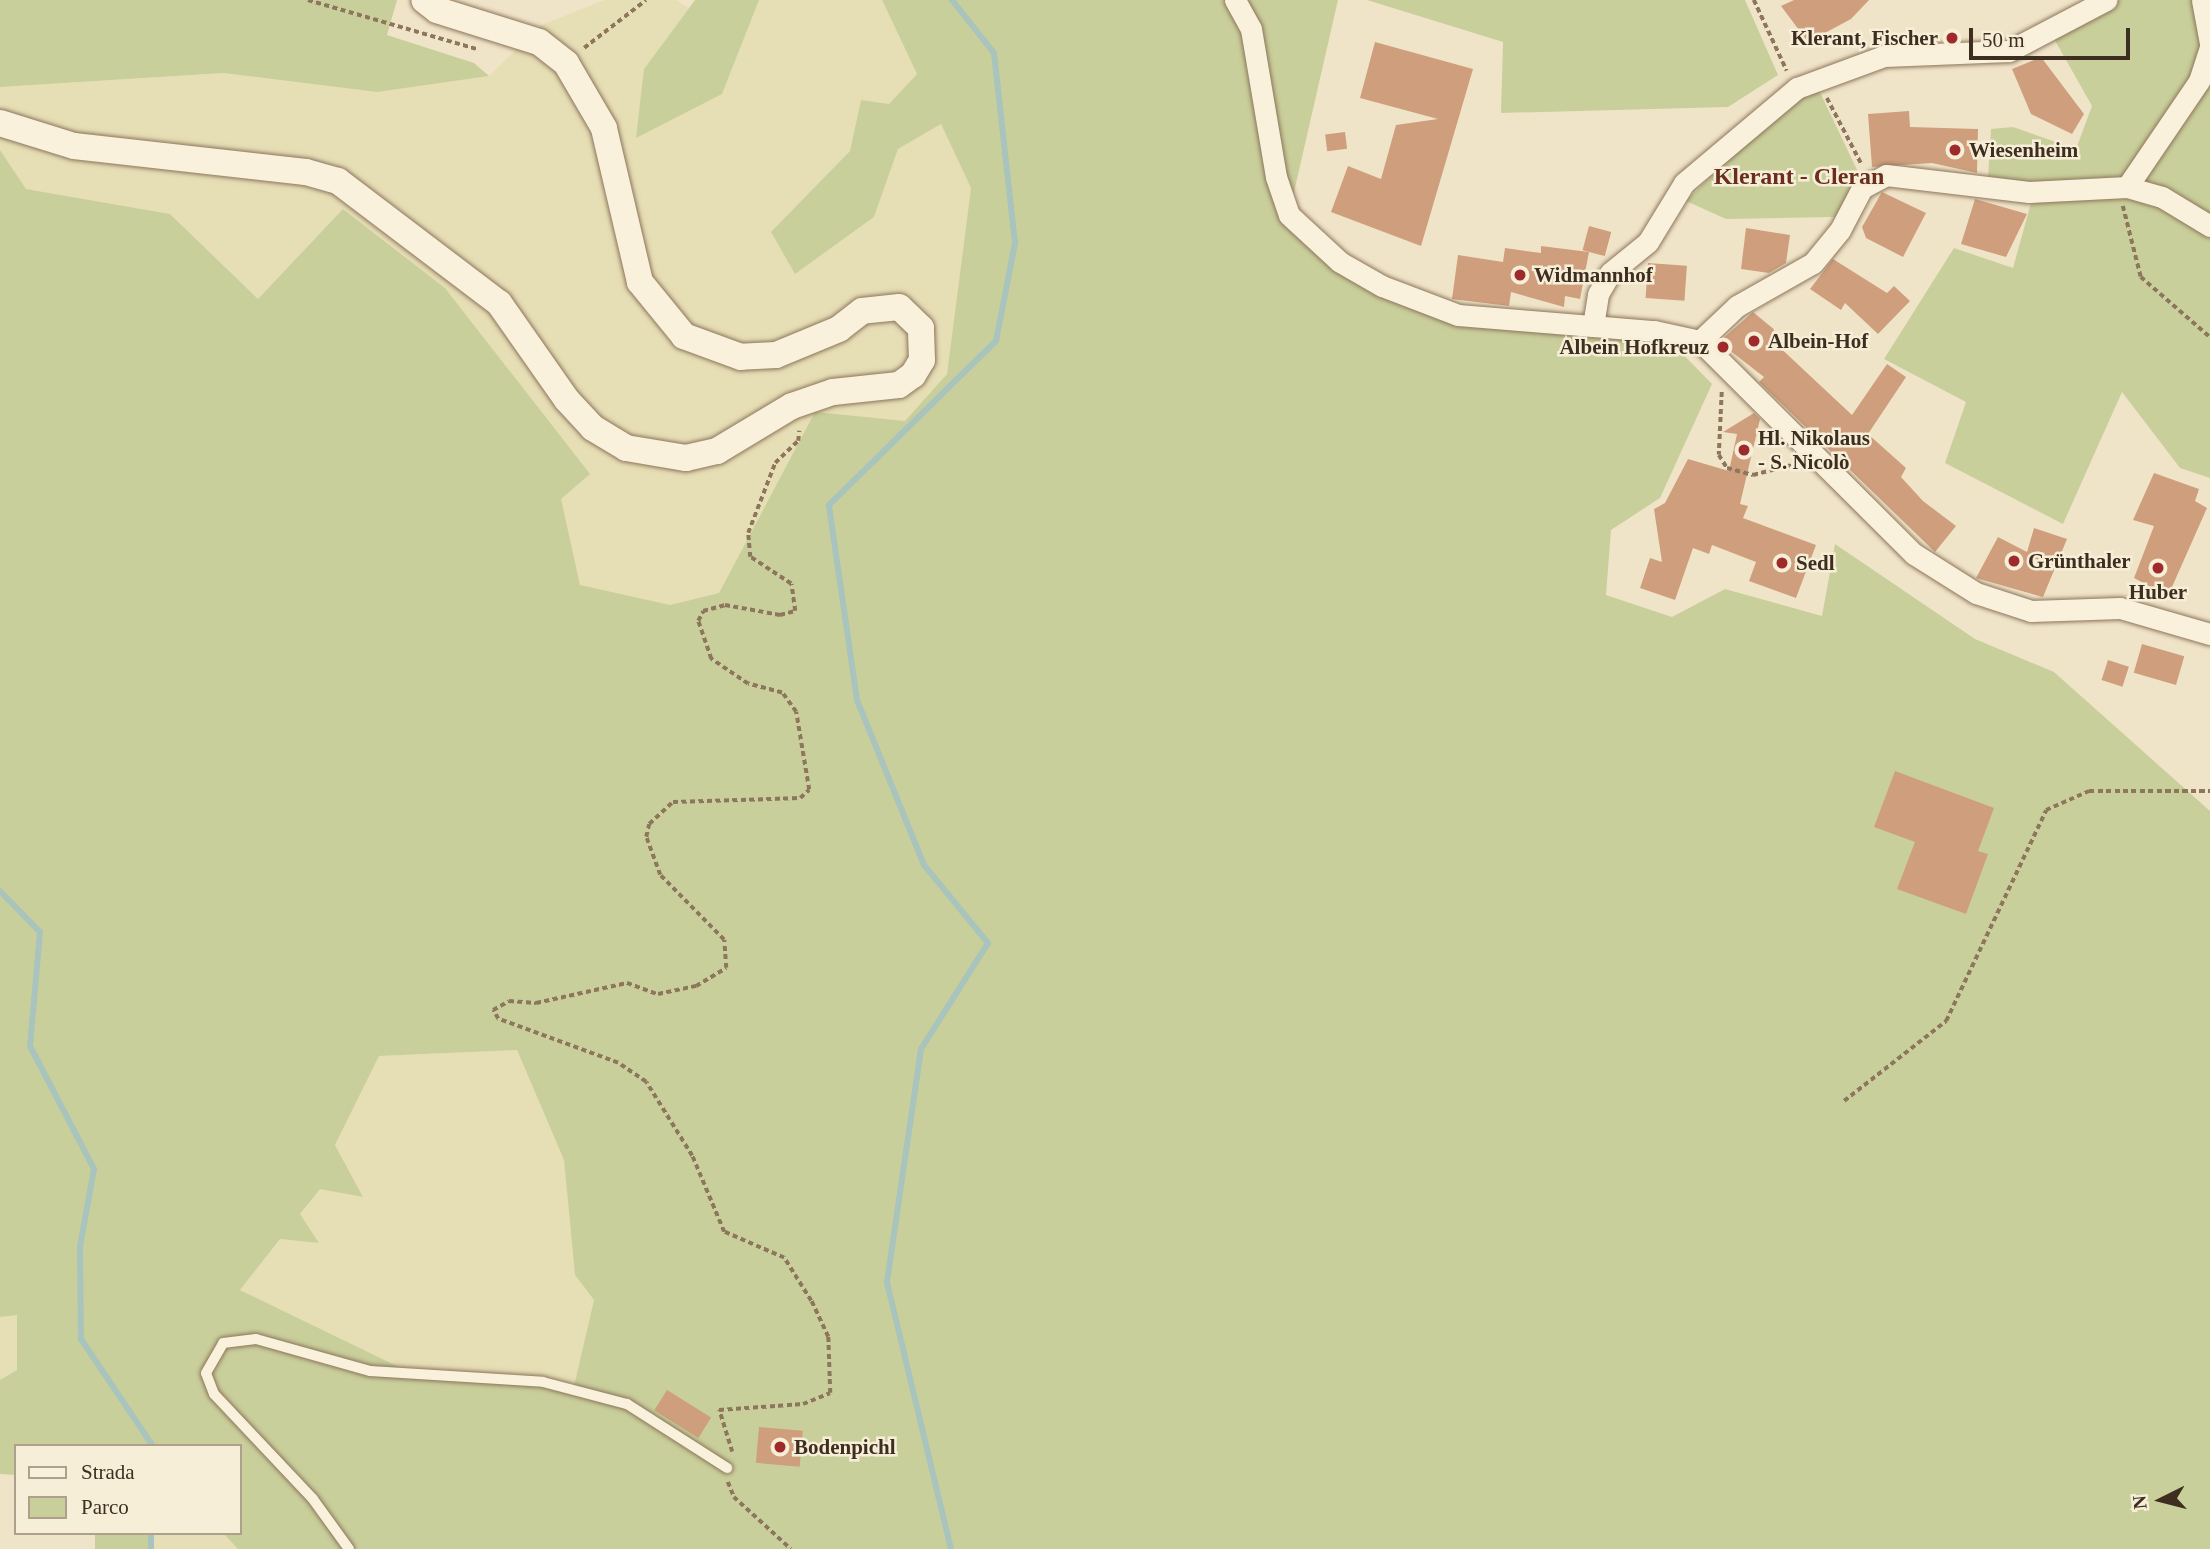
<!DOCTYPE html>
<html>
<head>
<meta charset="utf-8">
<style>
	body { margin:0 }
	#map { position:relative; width:2210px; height:1549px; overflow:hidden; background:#f0e4c8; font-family:"Times New Roman",serif }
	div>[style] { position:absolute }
	.farmland>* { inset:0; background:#e6deb5 }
	.green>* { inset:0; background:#c9cf9b; transform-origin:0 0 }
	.stream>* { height:6px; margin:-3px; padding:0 3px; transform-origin:3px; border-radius:3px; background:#a9c4bc }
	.building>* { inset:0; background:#cf9f7d; transform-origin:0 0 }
	.path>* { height:3.5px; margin-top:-1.75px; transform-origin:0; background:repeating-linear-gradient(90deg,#8d765c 0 5px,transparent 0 8.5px) }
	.roads { filter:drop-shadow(0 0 2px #8d765c) drop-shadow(0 0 2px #8d765c) }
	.service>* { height:10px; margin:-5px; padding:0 5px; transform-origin:5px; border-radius:5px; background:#faf1dc }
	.minor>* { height:21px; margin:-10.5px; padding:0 10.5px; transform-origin:10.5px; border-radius:10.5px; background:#faf1dc }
	.tertiary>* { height:26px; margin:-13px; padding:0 13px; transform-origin:13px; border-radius:13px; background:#faf1dc }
	.dots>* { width:19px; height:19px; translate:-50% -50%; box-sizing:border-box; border:4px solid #f7eed8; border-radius:50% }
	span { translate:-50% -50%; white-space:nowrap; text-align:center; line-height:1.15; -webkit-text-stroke:5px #f7eed8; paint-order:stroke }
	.poi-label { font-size:21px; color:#3d2e20; font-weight:700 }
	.right { translate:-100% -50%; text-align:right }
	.left { translate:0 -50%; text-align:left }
	.quarter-label { font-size:24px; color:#6b2e1e; font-weight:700 }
	.legend { position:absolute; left:14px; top:1444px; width:228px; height:91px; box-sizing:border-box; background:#f7eed8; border:2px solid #ada18e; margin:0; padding:9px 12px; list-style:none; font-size:21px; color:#3d2e20 }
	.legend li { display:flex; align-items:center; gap:14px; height:35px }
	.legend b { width:35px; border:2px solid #ada18e }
	.north { position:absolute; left:2126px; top:1465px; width:70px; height:70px; -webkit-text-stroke:5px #f7eed8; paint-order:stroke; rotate:264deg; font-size:19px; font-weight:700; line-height:28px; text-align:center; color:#3d2e20 }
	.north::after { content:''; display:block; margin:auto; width:24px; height:32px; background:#3d2e20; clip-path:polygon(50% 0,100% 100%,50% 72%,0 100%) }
	.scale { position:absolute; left:1969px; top:28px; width:161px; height:32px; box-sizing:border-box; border:4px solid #3d2e20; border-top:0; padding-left:9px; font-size:21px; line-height:24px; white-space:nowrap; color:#3d2e20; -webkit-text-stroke:5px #f7eed8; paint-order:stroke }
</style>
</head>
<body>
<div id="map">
	<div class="farmland">
		<i style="clip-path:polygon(604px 0,676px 0,689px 8px,644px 69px,722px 94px,759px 0,882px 0,917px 74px,889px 104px,861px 100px,850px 151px,772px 233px,795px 274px,874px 217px,898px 149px,941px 124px,971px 188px,947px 374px,905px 421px,815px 413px,719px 593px,670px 605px,580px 586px,560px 499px,589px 474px,445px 288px,344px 209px,258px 299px,170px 214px,26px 189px,0 150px,0 87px,223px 73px,377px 92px,489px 76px,542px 25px)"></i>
		<i style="clip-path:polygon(517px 1050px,564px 1160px,575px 1275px,594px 1300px,574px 1386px,399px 1367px,240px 1290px,280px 1239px,319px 1243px,300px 1214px,320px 1188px,363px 1197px,335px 1145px,379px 1056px)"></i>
		<i style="clip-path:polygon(17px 1314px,17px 1370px,0 1380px,0 1317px)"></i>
		<i style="clip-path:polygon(152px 1533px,223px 1533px,238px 1549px,149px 1549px)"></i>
	</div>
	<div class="green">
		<i style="clip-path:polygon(0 0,397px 0,387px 35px,474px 63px,489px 76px,377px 92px,223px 73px,0 87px)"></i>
		<i style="clip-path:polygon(695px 0,759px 0,722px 94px,636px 138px,644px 69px)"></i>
		<i style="clip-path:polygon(evenodd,882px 0,1338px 0,1289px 214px,1307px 236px,1458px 315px,1593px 326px,1673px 344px,1712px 384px,1660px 498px,1611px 530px,1606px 595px,1672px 617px,1725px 589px,1822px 616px,1835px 544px,1975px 639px,2054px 672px,2210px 811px,2210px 1549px,238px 1549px,223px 1533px,240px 1533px,240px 1446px,16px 1446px,16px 1475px,0 1474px,0 1380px,17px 1370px,17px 1315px,0 1317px,0 150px,26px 189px,170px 214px,258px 299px,343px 209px,445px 288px,590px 474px,561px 499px,580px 585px,670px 605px,719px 593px,815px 412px,905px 421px,947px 374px,971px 188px,941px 124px,898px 149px,874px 217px,795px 274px,771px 232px,850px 151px,861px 100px,889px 104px,917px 74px,882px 0,517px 1050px,564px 1160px,575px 1275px,594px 1300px,574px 1386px,399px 1367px,240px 1290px,280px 1239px,319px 1243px,300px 1214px,320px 1189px,363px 1197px,335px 1145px,379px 1056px,517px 1050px)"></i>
		<i style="clip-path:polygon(1367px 0,1745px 0,1778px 75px,1728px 107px,1501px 113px,1503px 42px)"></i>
		<i style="clip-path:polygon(2119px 0,2210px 0,2210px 478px,2180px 468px,2122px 392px,2063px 524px,1945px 463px,1966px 402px,1884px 359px,1954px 248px,2013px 268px,2036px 185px,1988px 178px,1991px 129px,2013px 127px,2076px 149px,2092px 106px,2053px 37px)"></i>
		<i style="clip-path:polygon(1817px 86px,1860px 176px,1835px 217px,1726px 219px,1686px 201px,1758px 129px)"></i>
		<i style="left:95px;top:1533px;width:57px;height:16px"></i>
	</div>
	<div class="stream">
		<i style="left:0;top:891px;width:57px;rotate:45.7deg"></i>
		<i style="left:40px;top:932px;width:114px;rotate:95deg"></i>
		<i style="left:30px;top:1046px;width:139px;rotate:62.5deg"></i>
		<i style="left:94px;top:1169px;width:79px;rotate:100.2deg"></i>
		<i style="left:80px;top:1247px;width:92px;rotate:89.4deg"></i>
		<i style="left:81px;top:1339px;width:129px;rotate:56.1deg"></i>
		<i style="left:151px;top:1549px;width:16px;rotate:-90deg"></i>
		<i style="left:951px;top:1549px;width:275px;rotate:-103.5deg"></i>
		<i style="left:887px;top:1282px;width:235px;rotate:-81.7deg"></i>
		<i style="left:921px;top:1049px;width:125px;rotate:-57.7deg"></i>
		<i style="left:988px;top:943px;width:101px;rotate:-129.4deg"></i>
		<i style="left:924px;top:865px;width:178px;rotate:-112.1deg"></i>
		<i style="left:857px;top:700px;width:197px;rotate:-98.2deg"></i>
		<i style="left:829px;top:505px;width:234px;rotate:-44.5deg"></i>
		<i style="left:996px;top:341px;width:100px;rotate:-79deg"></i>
		<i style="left:1015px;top:243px;width:191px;rotate:-96.3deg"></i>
		<i style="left:994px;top:53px;width:68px;rotate:-128.4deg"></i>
	</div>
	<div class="building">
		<i style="clip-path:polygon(1794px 0,1869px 0,1851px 19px,1808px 42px,1781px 6px)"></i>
		<i style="clip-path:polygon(1375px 42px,1473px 69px,1421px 246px,1331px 212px,1348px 166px,1381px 179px,1396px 125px,1438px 119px,1360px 98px)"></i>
		<i style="clip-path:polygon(2041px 57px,2084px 114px,2072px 134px,2031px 114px,2012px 69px)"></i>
		<i style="clip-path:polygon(1909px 111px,1910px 127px,1978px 129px,1977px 173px,1932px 163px,1872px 167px,1868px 114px)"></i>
		<i style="left:1345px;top:132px;width:17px;height:20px;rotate:83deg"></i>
		<i style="clip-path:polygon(1882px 192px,1926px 213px,1903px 257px,1866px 238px,1862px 227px)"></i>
		<i style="clip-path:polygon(1975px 199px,2027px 214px,2006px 257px,1961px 244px)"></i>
		<i style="left:1589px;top:226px;width:23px;height:25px;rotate:15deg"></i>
		<i style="clip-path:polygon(1746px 228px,1790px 235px,1786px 263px,1769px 273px,1741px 269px)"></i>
		<i style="clip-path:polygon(1541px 246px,1589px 252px,1580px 299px,1565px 296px,1564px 307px,1511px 292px,1509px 306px,1452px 299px,1458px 255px,1503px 262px,1505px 248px,1541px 253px)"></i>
		<i style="clip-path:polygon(1833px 259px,1887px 293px,1894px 286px,1910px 301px,1878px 334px,1845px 303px,1841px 310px,1810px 289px)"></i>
		<i style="left:1648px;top:263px;width:39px;height:35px;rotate:4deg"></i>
		<i style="clip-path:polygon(1753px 312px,1776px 331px,1775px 343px,1852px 415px,1887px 364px,1906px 377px,1868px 434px,1906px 468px,1901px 477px,1923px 501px,1956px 526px,1935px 552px,1759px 382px,1764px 377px,1719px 342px)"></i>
		<i style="clip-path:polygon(1754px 413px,1760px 419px,1740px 504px,1748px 506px,1743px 518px,1816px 545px,1796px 598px,1749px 581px,1756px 562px,1712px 545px,1709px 554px,1693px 548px,1675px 600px,1640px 588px,1650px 558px,1662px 562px,1654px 509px,1665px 503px,1688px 459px,1729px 471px,1737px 434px,1723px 432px)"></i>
		<i style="clip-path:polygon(2154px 473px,2199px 489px,2195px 501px,2207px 508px,2168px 596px,2134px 578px,2154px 526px,2133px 520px)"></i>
		<i style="clip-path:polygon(2034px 528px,2067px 539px,2043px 597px,1976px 578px,1998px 537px,2027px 552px)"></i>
		<i style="left:2142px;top:644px;width:44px;height:30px;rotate:16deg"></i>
		<i style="left:2108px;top:660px;width:22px;height:21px;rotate:18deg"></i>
		<i style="clip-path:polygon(1895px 771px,1994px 808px,1978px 851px,1988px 854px,1966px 914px,1897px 889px,1915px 842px,1874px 827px)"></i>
		<i style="left:667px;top:1390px;width:52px;height:24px;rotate:32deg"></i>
		<i style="left:759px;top:1427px;width:44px;height:36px;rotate:5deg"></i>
	</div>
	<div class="path">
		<i style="left:308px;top:0;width:176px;rotate:16.2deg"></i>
		<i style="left:1754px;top:0;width:78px;rotate:65.1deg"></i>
		<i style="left:584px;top:48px;width:78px;rotate:-37.7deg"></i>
		<i style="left:1827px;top:98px;width:76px;rotate:62.4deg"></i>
		<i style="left:2123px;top:206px;width:73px;rotate:75.8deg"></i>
		<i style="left:2141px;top:277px;width:91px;rotate:41deg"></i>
		<i style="left:1722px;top:392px;width:63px;rotate:92.7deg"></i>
		<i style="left:1719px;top:455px;width:15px;rotate:58deg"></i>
		<i style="left:1727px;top:468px;width:27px;rotate:15deg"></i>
		<i style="left:1753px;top:475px;width:43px;rotate:-14.7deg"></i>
		<i style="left:1844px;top:1101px;width:130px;rotate:-38.1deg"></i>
		<i style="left:1946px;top:1021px;width:233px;rotate:-64.6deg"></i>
		<i style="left:2046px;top:810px;width:47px;rotate:-23.8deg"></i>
		<i style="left:2089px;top:791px;width:121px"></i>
		<i style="left:732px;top:1452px;width:44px;rotate:-107.2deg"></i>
		<i style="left:719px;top:1410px;width:84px;rotate:-4.1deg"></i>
		<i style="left:803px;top:1404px;width:29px;rotate:-22deg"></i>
		<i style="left:830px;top:1393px;width:56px;rotate:-92deg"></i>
		<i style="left:828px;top:1337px;width:40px;rotate:-115deg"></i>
		<i style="left:811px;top:1301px;width:51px;rotate:-122.1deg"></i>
		<i style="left:784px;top:1258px;width:65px;rotate:-156.6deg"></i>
		<i style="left:724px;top:1232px;width:82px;rotate:-112.8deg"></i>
		<i style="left:692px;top:1156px;width:87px;rotate:-121.9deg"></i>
		<i style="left:646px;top:1082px;width:34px;rotate:-146deg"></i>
		<i style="left:618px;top:1063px;width:128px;rotate:-159.9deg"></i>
		<i style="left:498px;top:1019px;width:10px;rotate:-119deg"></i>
		<i style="left:493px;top:1010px;width:18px;rotate:-29deg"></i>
		<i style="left:509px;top:1001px;width:27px;rotate:4deg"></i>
		<i style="left:536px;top:1003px;width:93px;rotate:-12.4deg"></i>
		<i style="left:627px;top:983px;width:33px;rotate:20deg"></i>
		<i style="left:658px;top:994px;width:39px;rotate:-12deg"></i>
		<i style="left:696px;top:986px;width:35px;rotate:-31deg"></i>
		<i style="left:726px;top:968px;width:28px;rotate:-94deg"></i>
		<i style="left:724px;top:940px;width:91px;rotate:-134.6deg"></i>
		<i style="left:660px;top:875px;width:40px;rotate:-110.2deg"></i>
		<i style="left:646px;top:837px;width:13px;rotate:-77deg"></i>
		<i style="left:649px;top:824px;width:33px;rotate:-43deg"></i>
		<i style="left:673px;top:802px;width:127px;rotate:-1.8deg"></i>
		<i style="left:800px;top:798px;width:12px;rotate:-42deg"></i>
		<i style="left:809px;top:790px;width:79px;rotate:-99.5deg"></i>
		<i style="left:796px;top:712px;width:24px;rotate:-126deg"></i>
		<i style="left:782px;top:693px;width:35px;rotate:-165deg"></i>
		<i style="left:748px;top:684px;width:45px;rotate:-146deg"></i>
		<i style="left:711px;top:659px;width:40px;rotate:-108.9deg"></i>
		<i style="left:698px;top:621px;width:11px;rotate:-63deg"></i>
		<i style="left:703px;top:611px;width:23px;rotate:-15deg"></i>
		<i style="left:725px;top:605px;width:56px;rotate:10.3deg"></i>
		<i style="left:780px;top:615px;width:16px;rotate:-15deg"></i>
		<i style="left:795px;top:611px;width:27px;rotate:-98deg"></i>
		<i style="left:791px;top:584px;width:49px;rotate:-146.6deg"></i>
		<i style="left:750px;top:557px;width:24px;rotate:-95deg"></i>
		<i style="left:748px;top:533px;width:75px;rotate:-68.9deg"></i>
		<i style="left:775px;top:463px;width:32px;rotate:-44deg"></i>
		<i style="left:798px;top:441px;width:10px;rotate:-84deg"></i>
		<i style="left:728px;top:1482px;width:16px;rotate:68deg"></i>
		<i style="left:734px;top:1497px;width:77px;rotate:42.4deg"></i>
	</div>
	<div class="roads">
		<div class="service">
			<i style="left:349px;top:1549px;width:62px;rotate:-125.8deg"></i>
			<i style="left:313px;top:1499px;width:144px;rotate:-133.3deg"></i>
			<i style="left:214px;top:1394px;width:22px;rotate:-111deg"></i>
			<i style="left:206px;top:1373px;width:34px;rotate:-60deg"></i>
			<i style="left:223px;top:1343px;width:33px;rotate:-7deg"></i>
			<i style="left:256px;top:1339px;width:118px;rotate:15.7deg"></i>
			<i style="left:370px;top:1371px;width:173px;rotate:3.6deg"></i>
			<i style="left:543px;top:1382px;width:87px;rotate:14.7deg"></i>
			<i style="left:627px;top:1404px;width:119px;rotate:32.6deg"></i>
		</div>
		<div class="minor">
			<i style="left:1235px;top:0;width:33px;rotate:61deg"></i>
			<i style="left:1251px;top:29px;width:150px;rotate:80.4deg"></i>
			<i style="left:1276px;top:177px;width:40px;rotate:71.1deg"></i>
			<i style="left:1289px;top:215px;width:69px;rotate:42.7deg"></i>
			<i style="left:1340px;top:262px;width:48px;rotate:29.7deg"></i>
			<i style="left:1382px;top:286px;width:81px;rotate:20.9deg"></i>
			<i style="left:1458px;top:315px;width:197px;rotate:4.7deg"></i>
			<i style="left:1654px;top:331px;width:47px;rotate:12.3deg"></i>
			<i style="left:1700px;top:341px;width:302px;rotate:44.9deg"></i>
			<i style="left:1914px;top:554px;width:73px;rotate:32.2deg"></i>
			<i style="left:1976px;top:593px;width:58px;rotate:18.1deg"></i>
			<i style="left:2031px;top:611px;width:89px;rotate:-1.9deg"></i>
			<i style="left:2120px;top:608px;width:94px;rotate:16.1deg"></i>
			<i style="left:2202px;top:0;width:44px;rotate:79.5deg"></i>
			<i style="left:2127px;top:187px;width:128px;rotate:-55.8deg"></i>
			<i style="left:2199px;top:81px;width:36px;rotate:-72deg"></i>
			<i style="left:1593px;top:326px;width:32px;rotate:-81deg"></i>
			<i style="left:1598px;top:294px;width:24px;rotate:-60deg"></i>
			<i style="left:1610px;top:273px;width:49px;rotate:-39.2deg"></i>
			<i style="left:1648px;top:242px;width:69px;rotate:-58.6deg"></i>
			<i style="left:1684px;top:183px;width:148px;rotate:-40.1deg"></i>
			<i style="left:1797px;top:88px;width:93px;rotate:-20.2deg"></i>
			<i style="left:1884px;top:56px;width:125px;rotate:-2.3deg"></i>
			<i style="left:2009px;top:51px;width:110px;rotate:-27.7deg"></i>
			<i style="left:1700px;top:341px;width:51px;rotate:-43.4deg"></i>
			<i style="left:1737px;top:306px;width:87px;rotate:-29.5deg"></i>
			<i style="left:1813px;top:263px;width:43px;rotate:-50.7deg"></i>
			<i style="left:1840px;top:230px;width:47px;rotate:-62.4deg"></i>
			<i style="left:1862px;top:188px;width:27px;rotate:-28deg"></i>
			<i style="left:1886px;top:175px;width:144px;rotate:6.8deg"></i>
			<i style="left:2029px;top:192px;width:98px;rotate:-2.9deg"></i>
			<i style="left:2127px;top:187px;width:36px;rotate:16deg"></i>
			<i style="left:2162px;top:197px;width:56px;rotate:31.1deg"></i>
		</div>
		<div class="tertiary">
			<i style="left:0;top:123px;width:77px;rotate:17.3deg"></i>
			<i style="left:74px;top:146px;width:233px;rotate:6.4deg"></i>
			<i style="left:306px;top:172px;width:33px;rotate:16deg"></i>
			<i style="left:338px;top:181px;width:202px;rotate:37.2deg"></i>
			<i style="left:499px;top:303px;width:118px;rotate:55deg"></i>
			<i style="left:567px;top:400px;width:38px;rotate:47deg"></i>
			<i style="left:593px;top:428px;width:39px;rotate:31deg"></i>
			<i style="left:626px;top:448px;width:61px;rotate:9.5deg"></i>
			<i style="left:686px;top:458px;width:32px;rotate:-13deg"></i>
			<i style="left:717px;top:451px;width:87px;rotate:-31deg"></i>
			<i style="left:792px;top:406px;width:43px;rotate:-18.9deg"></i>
			<i style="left:833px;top:392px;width:66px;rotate:-6.1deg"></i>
			<i style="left:899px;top:385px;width:17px;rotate:-36deg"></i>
			<i style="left:913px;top:375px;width:17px;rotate:-59deg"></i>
			<i style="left:922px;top:360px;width:32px;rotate:-92deg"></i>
			<i style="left:921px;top:328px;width:30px;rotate:-136deg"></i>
			<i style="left:899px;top:307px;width:37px;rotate:174deg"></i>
			<i style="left:862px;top:311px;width:29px;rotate:142deg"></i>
			<i style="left:839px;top:329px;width:68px;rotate:157.6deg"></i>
			<i style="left:776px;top:355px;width:35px;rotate:177deg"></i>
			<i style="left:741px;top:357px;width:61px;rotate:-159.8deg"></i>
			<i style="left:684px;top:336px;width:70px;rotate:-129.2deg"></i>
			<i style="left:640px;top:282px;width:158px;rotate:-103.2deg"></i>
			<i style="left:604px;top:128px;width:75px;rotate:-120.3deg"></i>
			<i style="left:566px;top:63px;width:34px;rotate:-142deg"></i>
			<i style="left:539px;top:42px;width:107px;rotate:-162.6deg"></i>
			<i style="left:437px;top:10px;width:16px;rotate:-142deg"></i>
		</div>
	</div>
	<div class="dots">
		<i style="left:1952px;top:38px;background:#9e2a2b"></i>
		<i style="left:1955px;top:150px;background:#9e2a2b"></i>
		<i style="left:1520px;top:275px;background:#9e2a2b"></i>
		<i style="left:1754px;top:341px;background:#9e2a2b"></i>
		<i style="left:1723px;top:347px;background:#9e2a2b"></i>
		<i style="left:1744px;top:450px;background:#9e2a2b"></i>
		<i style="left:2014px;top:561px;background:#9e2a2b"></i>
		<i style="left:1782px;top:563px;background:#9e2a2b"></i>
		<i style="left:2158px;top:568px;background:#9e2a2b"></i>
		<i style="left:780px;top:1447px;background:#9e2a2b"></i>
	</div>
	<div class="poi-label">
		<span class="right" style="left:1938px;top:38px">Klerant, Fischer</span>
		<span class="left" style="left:1969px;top:150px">Wiesenheim</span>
		<span class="left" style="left:1534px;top:275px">Widmannhof</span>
		<span class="left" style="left:1768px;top:341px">Albein-Hof</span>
		<span class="right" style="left:1709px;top:347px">Albein Hofkreuz</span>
		<span class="left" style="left:1758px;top:450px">Hl. Nikolaus<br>- S. Nicolò</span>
		<span class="left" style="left:2028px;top:561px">Grünthaler</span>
		<span class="left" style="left:1796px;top:563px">Sedl</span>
		<span style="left:2158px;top:592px">Huber</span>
		<span class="left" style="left:794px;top:1447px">Bodenpichl</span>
	</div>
	<div class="quarter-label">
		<span style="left:1799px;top:177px">Klerant - Cleran</span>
	</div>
	<ul class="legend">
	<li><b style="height:9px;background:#faf1dc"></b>Strada</li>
	<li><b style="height:19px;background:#c9cf9b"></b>Parco</li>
	</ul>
	<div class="north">N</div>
	<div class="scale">50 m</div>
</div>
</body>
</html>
